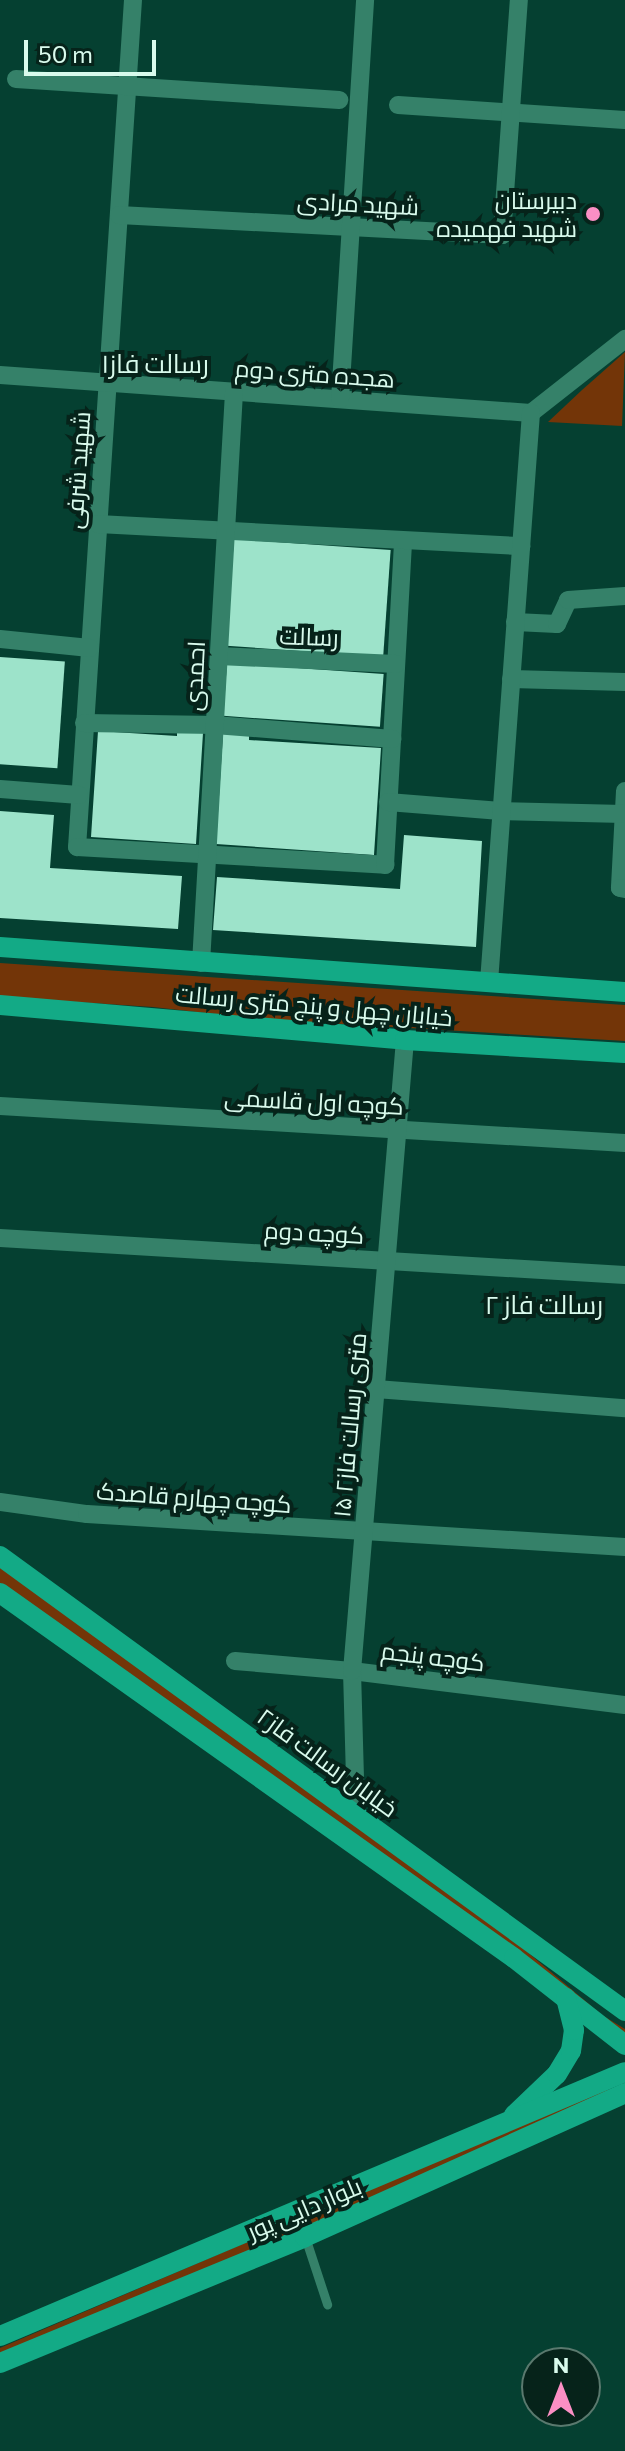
<!DOCTYPE html>
<html>
<head>
<meta charset="utf-8">
<style>
	body { margin:0 }
	#map { position:relative; width:625px; height:2451px; overflow:hidden; background:#054031; font-family:Commissioner,Cairo,sans-serif }
	div>[style] { position:absolute }
	.green>* { inset:0; background:#733508 }
	.building>* { inset:0; background:#9de3ca; transform-origin:0 0 }
	.lane>* { height:9px; margin:-4.5px; padding:0 4.5px; transform-origin:4.5px; border-radius:4.5px; background:#358169 }
	.street>* { height:18px; margin:-9px; padding:0 9px; transform-origin:9px; border-radius:9px; background:#358169 }
	.secondary>* { height:20px; margin:-10px; padding:0 10px; transform-origin:10px; border-radius:10px; background:#13aa86 }
	.dots>* { width:22px; height:22px; translate:-50% -50%; box-sizing:border-box; border:4px solid #06231a; border-radius:50% }
	span { translate:-50% -50%; white-space:nowrap; text-align:center; line-height:1.15; -webkit-text-stroke:8px #06231a; paint-order:stroke }
	.poi-label { font-size:24px; color:#d9fbed }
	.right { translate:-100% -50%; text-align:right }
	.street-label { font-size:24px; color:#d9fbed }
	.neighbourhood-label { font-size:26px; color:#d9fbed }
	.north { position:absolute; left:521px; top:2347px; width:80px; height:80px; box-sizing:border-box; background:#06231a; border:2px solid #5a796e; border-radius:50%; rotate:0deg; font-size:22px; font-weight:700; line-height:32px; text-align:center; color:#d9fbed }
	.north::after { content:''; display:block; margin:auto; width:28px; height:36px; background:#fb8fc4; clip-path:polygon(50% 0,100% 100%,50% 72%,0 100%) }
	.scale { position:absolute; left:24px; top:40px; width:132px; height:36px; box-sizing:border-box; border:4px solid #d9fbed; border-top:0; padding-left:10px; font-size:24px; line-height:28px; white-space:nowrap; color:#d9fbed; -webkit-text-stroke:6px #06231a; paint-order:stroke }
</style>
</head>
<body>
<div id="map">
	<div class="green">
		<i style="clip-path:polygon(625px 352px,622px 426px,548px 422px,582px 390px)"></i>
		<i style="clip-path:polygon(0 963px,625px 1005px,625px 1041px,259px 1019px,153px 1007px,0 997px)"></i>
		<i style="clip-path:polygon(0 1565px,500px 1929px,602px 2015px,625px 2029px,625px 2036px,0 1586px)"></i>
		<i style="clip-path:polygon(606px 2088px,610px 2095px,0 2362px,0 2348px)"></i>
	</div>
	<div class="building">
		<i style="left:234px;top:539px;width:157px;height:107px;rotate:4deg"></i>
		<i style="left:0;top:657px;width:65px;height:107px;rotate:4deg"></i>
		<i style="left:227px;top:663px;width:157px;height:53px;rotate:4deg"></i>
		<i style="clip-path:polygon(98px 731px,177px 736px,177px 732px,203px 733px,196px 844px,91px 837px)"></i>
		<i style="clip-path:polygon(223px 734px,249px 735px,249px 740px,381px 748px,374px 855px,216px 844px)"></i>
		<i style="clip-path:polygon(0 811px,54px 815px,50px 868px,182px 876px,178px 929px,0 918px)"></i>
		<i style="clip-path:polygon(404px 835px,482px 841px,476px 947px,213px 930px,217px 877px,400px 889px)"></i>
	</div>
	<div class="lane">
		<i style="left:305px;top:2237px;width:71px;rotate:71.8deg"></i>
	</div>
	<div class="street">
		<i style="left:133px;top:0;width:849px;rotate:93.78deg"></i>
		<i style="left:77px;top:847px;width:309px;rotate:3.3deg"></i>
		<i style="left:385px;top:865px;width:325px;rotate:-86.8deg"></i>
		<i style="left:16px;top:79px;width:324px;rotate:3.7deg"></i>
		<i style="left:398px;top:105px;width:227px;rotate:3.8deg"></i>
		<i style="left:119px;top:215px;width:384px;rotate:3deg"></i>
		<i style="left:502px;top:235px;width:236px;rotate:-85.9deg"></i>
		<i style="left:0;top:375px;width:532px;rotate:4.09deg"></i>
		<i style="left:340px;top:399px;width:400px;rotate:-86.4deg"></i>
		<i style="left:531px;top:413px;width:120px;rotate:-38.2deg"></i>
		<i style="left:98px;top:524px;width:424px;rotate:3deg"></i>
		<i style="left:515px;top:622px;width:42px;rotate:2.7deg"></i>
		<i style="left:557px;top:624px;width:26px;rotate:-65deg"></i>
		<i style="left:568px;top:600px;width:57px;rotate:-4deg"></i>
		<i style="left:0;top:639px;width:90px;rotate:5.7deg"></i>
		<i style="left:219px;top:656px;width:177px;rotate:2.6deg"></i>
		<i style="left:511px;top:679px;width:114px;rotate:1.5deg"></i>
		<i style="left:84px;top:723px;width:131px;rotate:0.9deg"></i>
		<i style="left:215px;top:725px;width:178px;rotate:4.5deg"></i>
		<i style="left:0;top:789px;width:79px;rotate:4.3deg"></i>
		<i style="left:625px;top:791px;width:97px;rotate:93deg"></i>
		<i style="left:620px;top:888px;width:5px;rotate:11deg"></i>
		<i style="left:388px;top:802px;width:113px;rotate:4.6deg"></i>
		<i style="left:501px;top:811px;width:123px;rotate:1.4deg"></i>
		<i style="left:201px;top:963px;width:572px;rotate:-86.69deg"></i>
		<i style="left:489px;top:982px;width:571px;rotate:-85.78deg"></i>
		<i style="left:0;top:1106px;width:626px;rotate:3.39deg"></i>
		<i style="left:0;top:1238px;width:626px;rotate:3.39deg"></i>
		<i style="left:376px;top:1389px;width:250px;rotate:4.4deg"></i>
		<i style="left:0;top:1502px;width:88px;rotate:7.9deg"></i>
		<i style="left:87px;top:1514px;width:539px;rotate:3.51deg"></i>
		<i style="left:235px;top:1661px;width:117px;rotate:4.9deg"></i>
		<i style="left:352px;top:1671px;width:275px;rotate:7.1deg"></i>
		<i style="left:356px;top:1814px;width:143px;rotate:-91.6deg"></i>
		<i style="left:352px;top:1671px;width:633px;rotate:-85.2deg"></i>
	</div>
	<div class="secondary">
		<i style="left:0;top:947px;width:627px;rotate:4.12deg"></i>
		<i style="left:0;top:1005px;width:407px;rotate:4.9deg"></i>
		<i style="left:405px;top:1040px;width:220px;rotate:3.4deg"></i>
		<i style="left:0;top:1556px;width:773px;rotate:36.05deg"></i>
		<i style="left:0;top:1593px;width:630px;rotate:35.38deg"></i>
		<i style="left:514px;top:1958px;width:141px;rotate:38.1deg"></i>
		<i style="left:514px;top:2115px;width:59px;rotate:-43.6deg"></i>
		<i style="left:557px;top:2074px;width:27px;rotate:-59deg"></i>
		<i style="left:571px;top:2051px;width:21px;rotate:-82deg"></i>
		<i style="left:574px;top:2030px;width:33px;rotate:-104deg"></i>
		<i style="left:0;top:2336px;width:678px;rotate:-22.9deg"></i>
		<i style="left:0;top:2363px;width:330px;rotate:-22.4deg"></i>
		<i style="left:305px;top:2237px;width:351px;rotate:-24.2deg"></i>
	</div>
	<div class="dots">
		<i style="left:593px;top:214px;background:#fb8fc4"></i>
	</div>
	<div class="poi-label">
		<span class="right" style="left:577px;top:214px">دبیرستان<br>شهید فهمیده</span>
	</div>
	<div class="street-label">
		<span style="left:358px;top:203px;rotate:3deg">شهید مرادی</span>
		<span style="left:315px;top:373px;rotate:4deg">هجده متری دوم</span>
		<span style="left:77px;top:470px;rotate:-86deg">شهید شرفی</span>
		<span style="left:309px;top:636px;rotate:2deg">رسالت</span>
		<span style="left:194px;top:676px;rotate:-87deg">احمدی</span>
		<span style="left:314px;top:1005px;rotate:5deg">خیابان چهل و پنج متری رسالت</span>
		<span style="left:314px;top:1101px;rotate:3deg">کوچه اول قاسمی</span>
		<span style="left:314px;top:1232px;rotate:3deg">کوچه دوم</span>
		<span style="left:349px;top:1425px;rotate:-85deg">۱۵ متری رسالت فاز۲</span>
		<span style="left:194px;top:1497px;rotate:4deg">کوچه چهارم قاصدک</span>
		<span style="left:433px;top:1656px;rotate:7deg">کوچه پنجم</span>
		<span style="left:328px;top:1762px;rotate:36deg">خیابان رسالت فاز۲</span>
		<span style="left:304px;top:2208px;rotate:-23deg">بلوار دایی پور</span>
	</div>
	<div class="neighbourhood-label">
		<span style="left:155px;top:363px">رسالت فاز۱</span>
		<span style="left:544px;top:1304px">رسالت فاز ۲</span>
	</div>
	<div class="north">N</div>
	<div class="scale">50 m</div>
</div>
</body>
</html>
